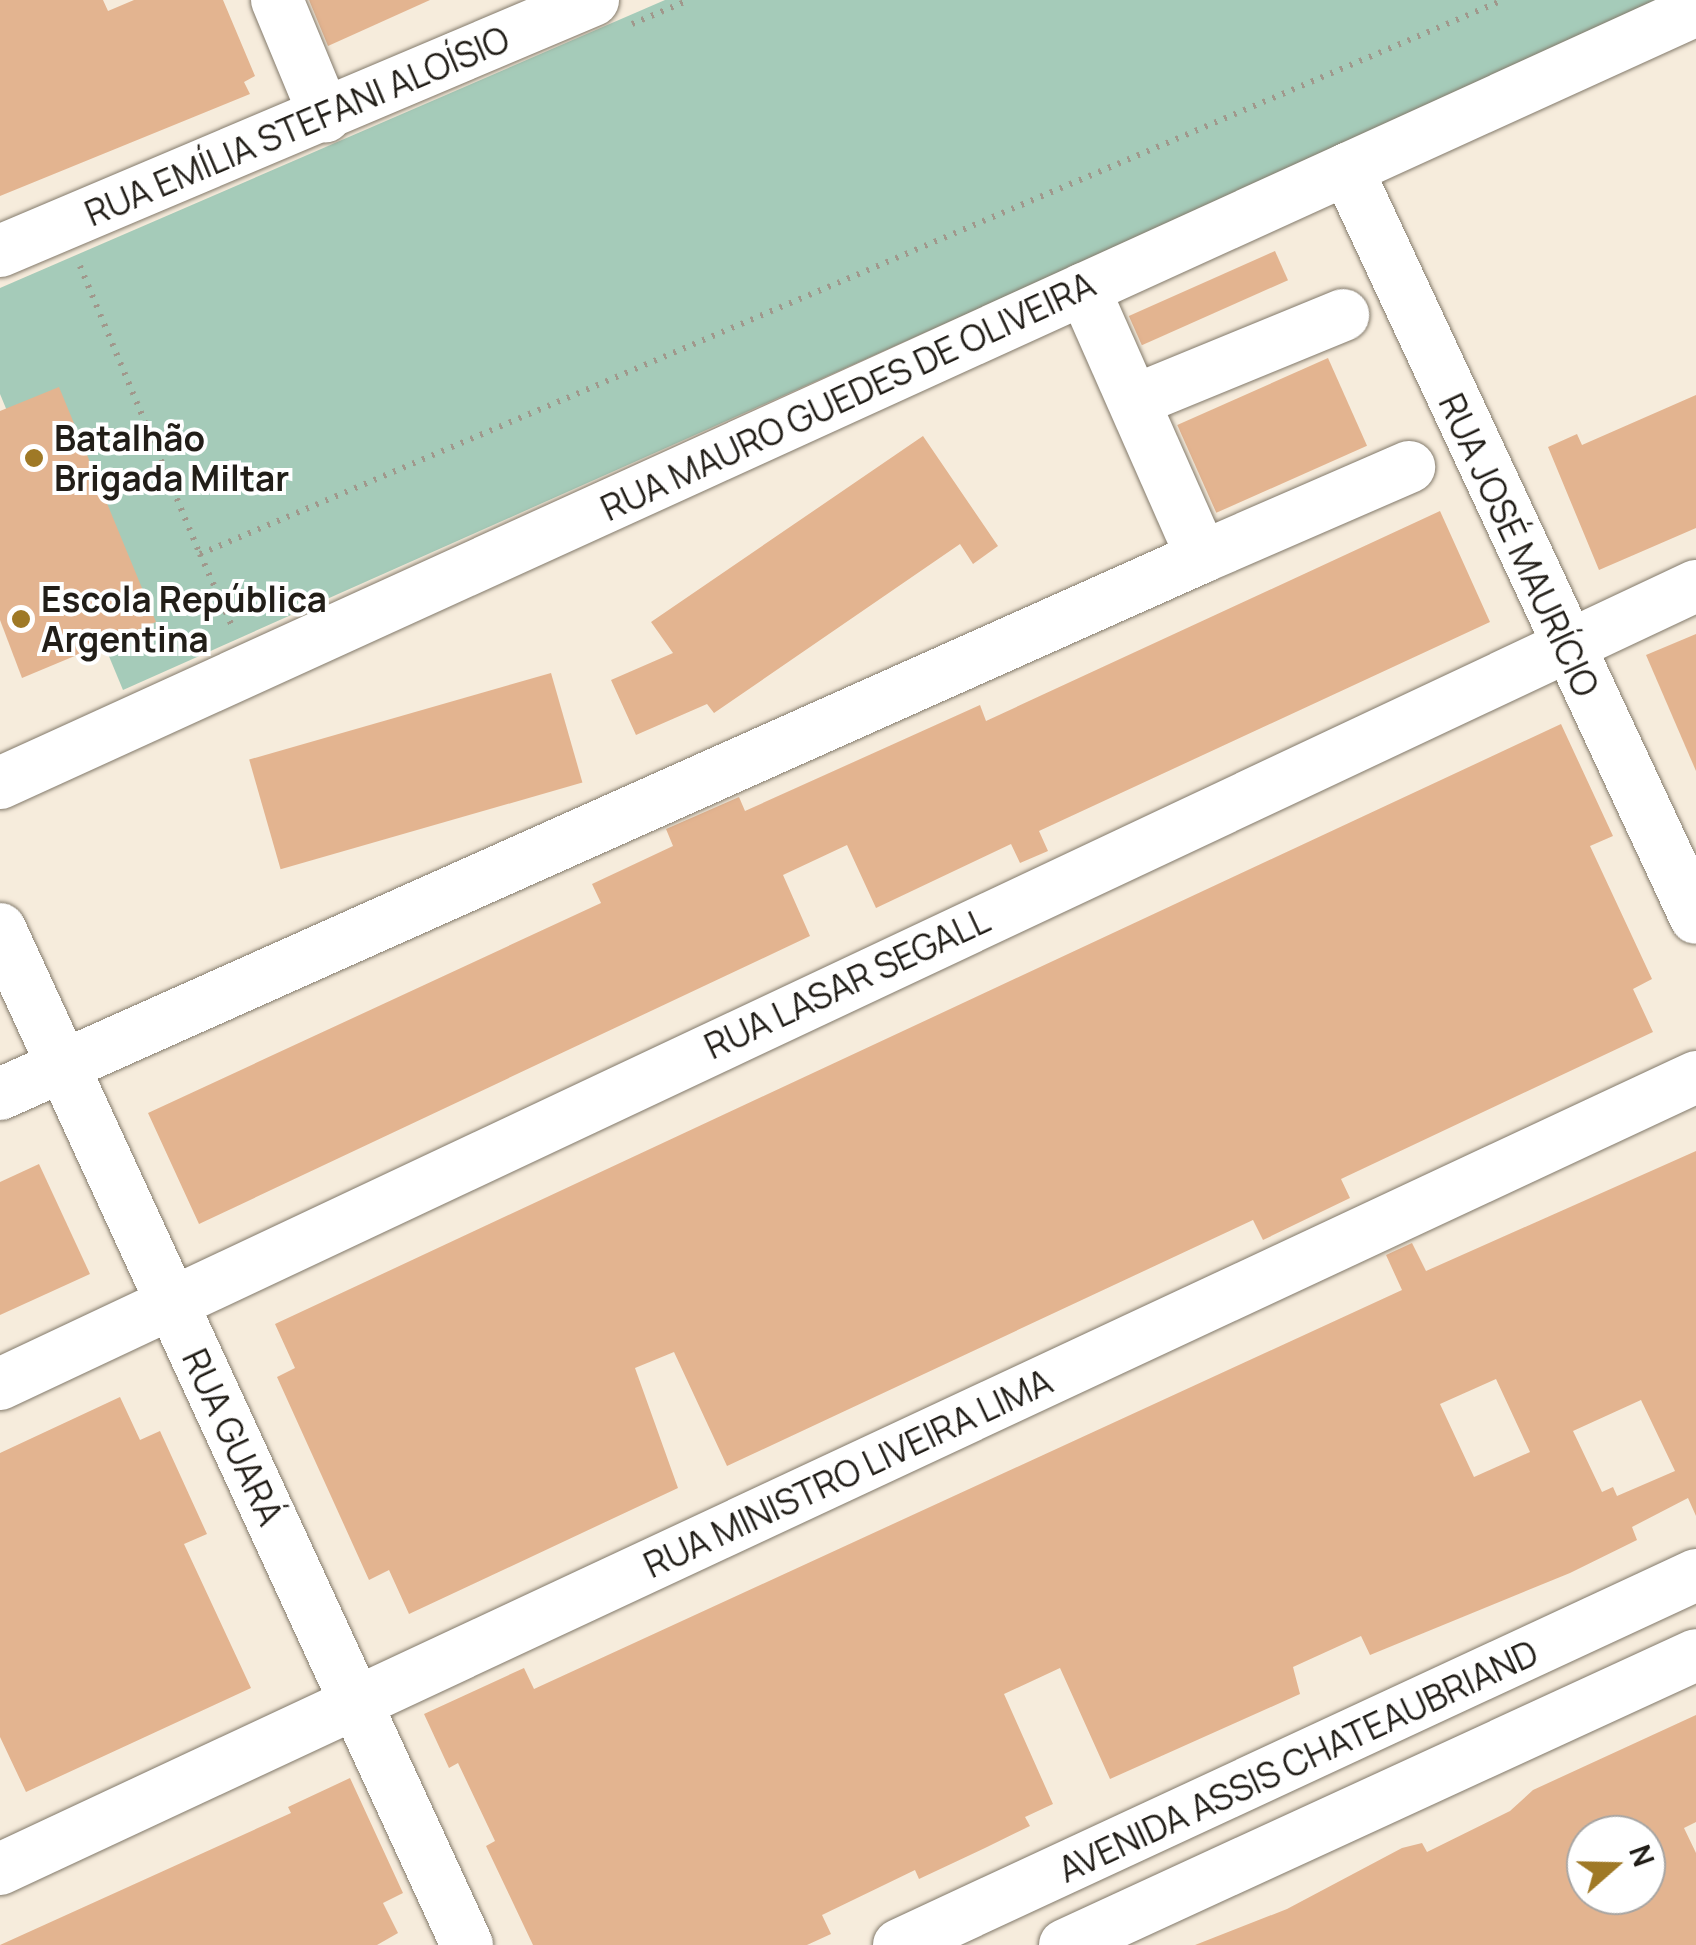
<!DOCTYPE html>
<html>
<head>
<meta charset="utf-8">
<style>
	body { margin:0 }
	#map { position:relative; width:1696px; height:1945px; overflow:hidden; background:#f6ecdc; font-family:Manrope,sans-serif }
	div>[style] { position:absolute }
	.green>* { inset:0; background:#a5cbb9 }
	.building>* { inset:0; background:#e3b490; transform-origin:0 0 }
	.path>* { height:6px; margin-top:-3px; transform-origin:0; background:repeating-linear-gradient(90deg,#a0988c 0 2.5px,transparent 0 10.5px) }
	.roads { filter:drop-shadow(0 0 2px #837a6b) drop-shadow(0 0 2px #837a6b) }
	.minor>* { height:52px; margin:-26px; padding:0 26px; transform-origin:26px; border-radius:26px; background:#fff }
	.dots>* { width:28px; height:28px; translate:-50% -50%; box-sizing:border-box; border:5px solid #fff; border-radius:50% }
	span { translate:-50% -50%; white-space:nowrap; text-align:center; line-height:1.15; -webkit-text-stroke:8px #fff; paint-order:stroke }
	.street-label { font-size:35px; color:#221e18 }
	.poi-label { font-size:35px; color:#221e18; font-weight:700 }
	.left { translate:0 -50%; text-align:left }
	.north { position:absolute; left:1566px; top:1815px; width:100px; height:100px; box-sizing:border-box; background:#fff; border:2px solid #a7a5a3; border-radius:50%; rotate:70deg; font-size:28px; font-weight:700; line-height:40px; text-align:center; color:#221e18 }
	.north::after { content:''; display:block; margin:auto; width:35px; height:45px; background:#9f7926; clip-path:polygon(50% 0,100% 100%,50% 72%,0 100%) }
</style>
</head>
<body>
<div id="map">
	<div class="green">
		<i style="clip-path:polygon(665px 0,1671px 0,123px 690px,0 394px,0 288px)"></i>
	</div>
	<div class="building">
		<i style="clip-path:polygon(0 0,103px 0,108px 11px,134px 0,223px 0,255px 76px,244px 82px,250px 94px,0 196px)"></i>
		<i style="clip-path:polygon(309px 0,430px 0,328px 46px)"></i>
		<i style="left:1275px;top:251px;width:32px;height:160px;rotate:66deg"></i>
		<i style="left:1328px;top:358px;width:96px;height:165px;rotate:66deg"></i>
		<i style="clip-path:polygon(59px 387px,156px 622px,22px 678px,0 620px,0 411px)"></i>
		<i style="clip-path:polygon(1696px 395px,1696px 528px,1599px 570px,1548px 447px,1577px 434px,1582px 445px)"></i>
		<i style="clip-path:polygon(923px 436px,998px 546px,973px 564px,960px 544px,714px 713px,707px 704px,636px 735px,611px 680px,673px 653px,651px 622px)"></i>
		<i style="clip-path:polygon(1440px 511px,1490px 622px,1039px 831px,1048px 851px,1020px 863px,1011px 844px,876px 908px,847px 845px,783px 875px,810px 936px,199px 1224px,148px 1113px,601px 903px,592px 884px,673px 846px,666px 829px,739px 797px,745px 811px,980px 705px,986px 721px)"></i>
		<i style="clip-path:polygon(1696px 634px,1696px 771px,1646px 655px)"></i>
		<i style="left:551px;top:673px;width:114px;height:314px;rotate:74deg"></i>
		<i style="clip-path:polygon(1561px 724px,1613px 836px,1590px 846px,1652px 979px,1633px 989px,1653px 1032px,1341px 1179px,1350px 1198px,1263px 1240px,1253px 1220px,727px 1466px,674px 1352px,635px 1368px,678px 1488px,409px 1614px,389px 1570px,369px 1580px,277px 1377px,295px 1368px,275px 1324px)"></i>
		<i style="clip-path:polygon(evenodd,1696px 1151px,1696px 1516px,1688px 1498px,1632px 1527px,1637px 1540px,1570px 1573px,1370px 1655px,1361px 1636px,1293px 1667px,1300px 1694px,1110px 1779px,1060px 1668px,1004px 1694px,1053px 1804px,1025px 1817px,1030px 1826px,985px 1848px,919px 1879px,915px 1870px,822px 1915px,831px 1934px,807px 1945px,533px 1945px,486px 1846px,495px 1841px,458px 1763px,449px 1768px,424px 1714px,524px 1668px,534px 1689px,1402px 1290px,1386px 1255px,1412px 1243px,1426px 1271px,1696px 1151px,1496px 1379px,1530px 1452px,1474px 1477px,1440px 1404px,1496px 1379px,1696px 1151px,1641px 1400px,1675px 1471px,1617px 1496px,1613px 1487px,1602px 1492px,1573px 1431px,1641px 1400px)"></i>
		<i style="clip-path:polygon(39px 1164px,90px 1274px,0 1315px,0 1182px)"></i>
		<i style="clip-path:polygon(120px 1397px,140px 1440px,160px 1431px,207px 1534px,184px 1544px,251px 1688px,26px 1792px,0 1737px,0 1453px)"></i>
		<i style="clip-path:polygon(evenodd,1696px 1715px,1696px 1822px,1684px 1828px,1696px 1853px,1696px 1945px,1195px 1945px,1287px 1909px,1402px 1848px,1422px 1843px,1427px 1852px,1510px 1811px,1533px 1790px,1696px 1715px,1586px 1835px,1646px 1835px,1646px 1895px,1586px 1895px,1586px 1835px)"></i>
		<i style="clip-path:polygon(350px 1778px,403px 1893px,383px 1903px,398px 1933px,377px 1945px,0 1945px,291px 1813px,288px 1807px)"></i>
	</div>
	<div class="path">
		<i style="left:632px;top:24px;width:62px;rotate:-22.8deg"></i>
		<i style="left:80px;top:266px;width:312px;rotate:67.4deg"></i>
		<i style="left:200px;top:554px;width:1416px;rotate:-23.03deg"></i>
		<i style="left:200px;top:554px;width:79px;rotate:66deg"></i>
	</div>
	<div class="roads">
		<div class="minor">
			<i style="left:277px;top:0;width:126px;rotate:67.5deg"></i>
			<i style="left:1347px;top:169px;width:826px;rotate:65.02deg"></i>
			<i style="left:0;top:251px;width:644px;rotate:-22.94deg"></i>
			<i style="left:1136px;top:400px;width:224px;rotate:-22.3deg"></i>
			<i style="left:1202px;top:557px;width:226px;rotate:-23.5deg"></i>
			<i style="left:0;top:783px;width:1864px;rotate:-24.5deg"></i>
			<i style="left:0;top:929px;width:1118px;rotate:65.31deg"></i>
			<i style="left:0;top:1094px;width:1317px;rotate:-24.07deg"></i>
			<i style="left:1202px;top:557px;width:293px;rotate:-113.8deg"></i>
			<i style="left:0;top:1384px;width:1874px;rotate:-25.2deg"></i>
			<i style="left:0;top:1869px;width:1872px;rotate:-25.03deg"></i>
			<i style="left:899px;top:1945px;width:879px;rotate:-24.9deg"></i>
			<i style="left:1065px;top:1945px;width:694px;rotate:-24.68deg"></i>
		</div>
	</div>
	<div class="dots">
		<i style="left:34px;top:458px;background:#9f7926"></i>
		<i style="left:21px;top:619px;background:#9f7926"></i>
	</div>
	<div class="street-label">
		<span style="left:297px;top:126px;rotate:-23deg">RUA EMÍLIA STEFANI ALOÍSIO</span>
		<span style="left:848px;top:396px;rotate:-25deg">RUA MAURO GUEDES DE OLIVEIRA</span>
		<span style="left:1519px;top:545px;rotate:65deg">RUA JOSÉ MAURÍCIO</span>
		<span style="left:847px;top:983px;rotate:-25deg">RUA LASAR SEGALL</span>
		<span style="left:233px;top:1437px;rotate:65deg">RUA GUARÁ</span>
		<span style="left:848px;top:1473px;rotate:-25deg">RUA MINISTRO LIVEIRA LIMA</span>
		<span style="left:1298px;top:1761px;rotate:-25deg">AVENIDA ASSIS CHATEAUBRIAND</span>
	</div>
	<div class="poi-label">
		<span class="left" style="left:54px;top:458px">Batalhão<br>Brigada Miltar</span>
		<span class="left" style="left:41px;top:619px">Escola República<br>Argentina</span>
	</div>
	<div class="north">N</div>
</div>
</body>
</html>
